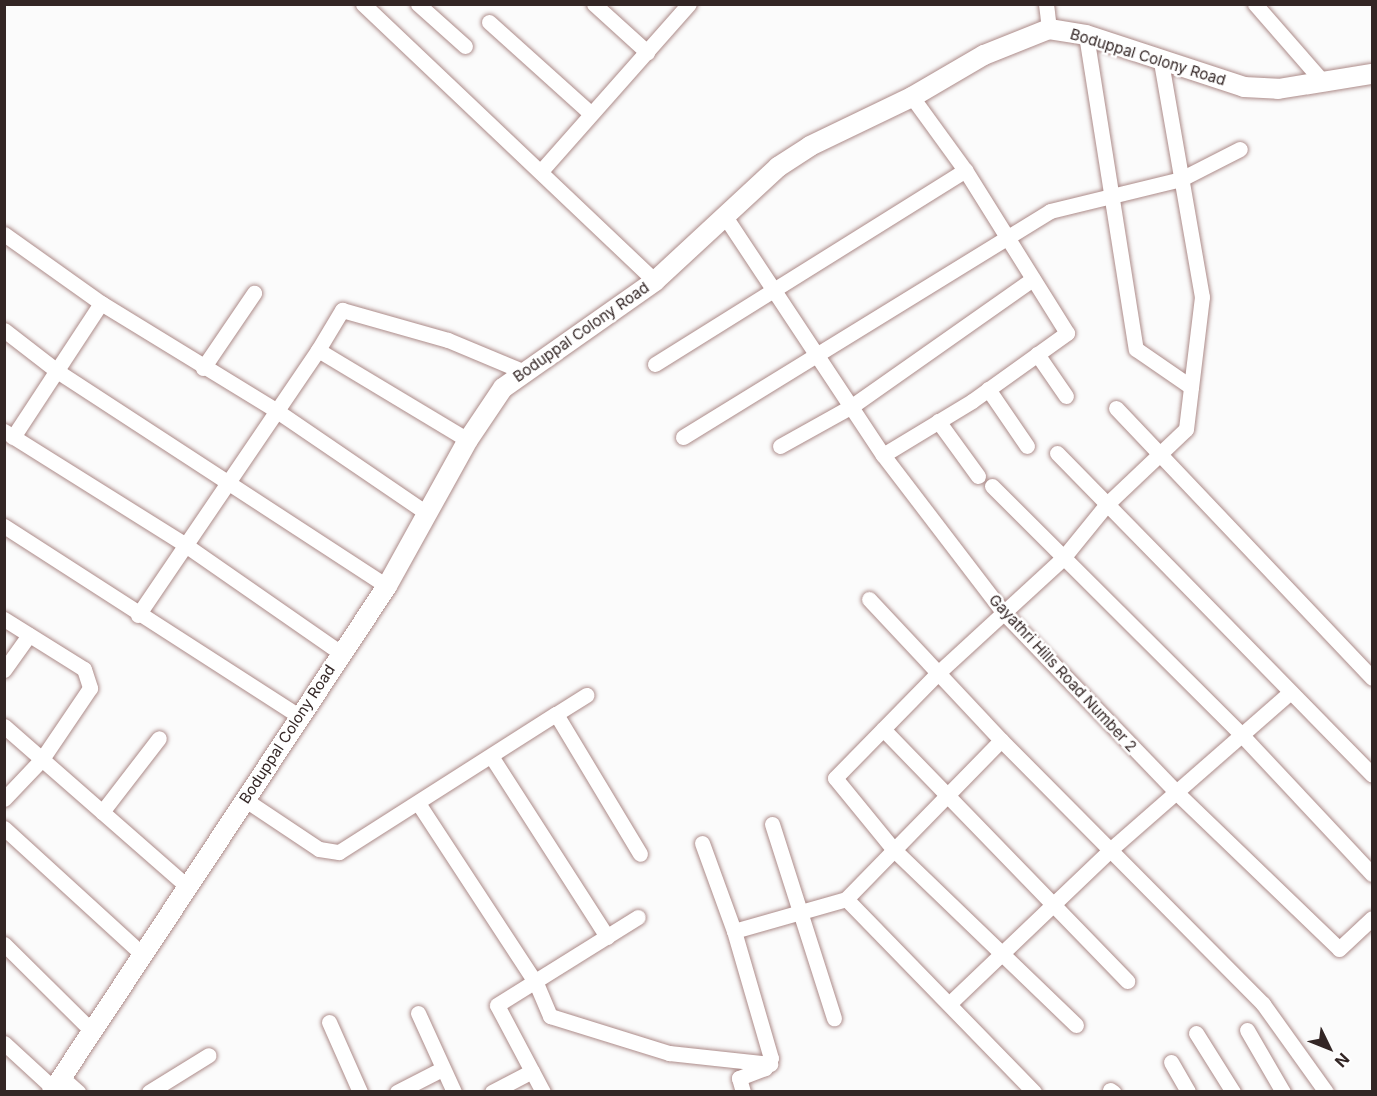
<!DOCTYPE html>
<html>
<head>
<meta charset="utf-8">
<style>
	body { margin:0 }
	#map { position:relative; width:1377px; height:1096px; overflow:hidden; background:#fbfbfb; font-family:Inter,sans-serif }
	div>[style] { position:absolute }
	.roads { filter:drop-shadow(0 0 2px #ac8b89) drop-shadow(0 0 2px #ac8b89) }
	.minor>* { height:15px; margin:-7.5px; padding:0 7.5px; transform-origin:7.5px; border-radius:7.5px; background:#fff }
	.tertiary>* { height:20px; margin:-10px; padding:0 10px; transform-origin:10px; border-radius:10px; background:#fff }
	span { translate:-50% -50%; white-space:nowrap; text-align:center; line-height:1.15; -webkit-text-stroke:5px #fff; paint-order:stroke }
	.street-label { font-size:15px; color:#332625 }
	.frame { position:absolute; inset:0; border:6px solid #332625; pointer-events:none }
	.north { position:absolute; left:1299px; top:1018px; width:60px; height:60px; -webkit-text-stroke:4px #fff; paint-order:stroke; rotate:133deg; font-size:16px; font-weight:700; line-height:24px; text-align:center; color:#332625 }
	.north::after { content:''; display:block; margin:auto; width:21px; height:27px; background:#332625; clip-path:polygon(50% 0,100% 100%,50% 72%,0 100%) }
</style>
</head>
<body>
<div id="map">
	<div class="roads">
		<div class="minor">
			<i style="left:363px;top:4px;width:402px;rotate:43.5deg"></i>
			<i style="left:418px;top:4px;width:63px;rotate:41.8deg"></i>
			<i style="left:594px;top:4px;width:72px;rotate:42.2deg"></i>
			<i style="left:1046px;top:4px;width:25px;rotate:83deg"></i>
			<i style="left:1255px;top:4px;width:105px;rotate:48.9deg"></i>
			<i style="left:489px;top:22px;width:137px;rotate:42deg"></i>
			<i style="left:1086px;top:35px;width:318px;rotate:81deg"></i>
			<i style="left:1136px;top:349px;width:67px;rotate:34.6deg"></i>
			<i style="left:541px;top:171px;width:223px;rotate:-48.5deg"></i>
			<i style="left:724px;top:215px;width:288px;rotate:56.5deg"></i>
			<i style="left:883px;top:455px;width:198px;rotate:52.6deg"></i>
			<i style="left:1003px;top:612px;width:250px;rotate:46.1deg"></i>
			<i style="left:1176px;top:792px;width:226px;rotate:43.9deg"></i>
			<i style="left:1339px;top:949px;width:45px;rotate:-43.2deg"></i>
			<i style="left:4px;top:234px;width:119px;rotate:35.4deg"></i>
			<i style="left:101px;top:303px;width:206px;rotate:31.5deg"></i>
			<i style="left:277px;top:411px;width:183px;rotate:34.3deg"></i>
			<i style="left:4px;top:330px;width:67px;rotate:37.7deg"></i>
			<i style="left:57px;top:371px;width:394px;rotate:33.1deg"></i>
			<i style="left:318px;top:350px;width:47px;rotate:-59deg"></i>
			<i style="left:342px;top:310px;width:110px;rotate:15.8deg"></i>
			<i style="left:448px;top:340px;width:80px;rotate:22.7deg"></i>
			<i style="left:1037px;top:354px;width:51px;rotate:55.4deg"></i>
			<i style="left:655px;top:364px;width:366px;rotate:-32deg"></i>
			<i style="left:203px;top:368px;width:91px;rotate:-55.8deg"></i>
			<i style="left:988px;top:389px;width:69px;rotate:55.6deg"></i>
			<i style="left:1116px;top:408px;width:372px;rotate:46.5deg"></i>
			<i style="left:938px;top:421px;width:68px;rotate:54deg"></i>
			<i style="left:4px;top:431px;width:213px;rotate:32.1deg"></i>
			<i style="left:184px;top:544px;width:191px;rotate:34.8deg"></i>
			<i style="left:13px;top:437px;width:160px;rotate:-56.7deg"></i>
			<i style="left:683px;top:437px;width:431px;rotate:-31.6deg"></i>
			<i style="left:1050px;top:211px;width:135px;rotate:-13.7deg"></i>
			<i style="left:1181px;top:179px;width:66px;rotate:-27deg"></i>
			<i style="left:780px;top:446px;width:82px;rotate:-29.1deg"></i>
			<i style="left:852px;top:406px;width:221px;rotate:-35.1deg"></i>
			<i style="left:1057px;top:453px;width:450px;rotate:45.6deg"></i>
			<i style="left:883px;top:455px;width:104px;rotate:-31.2deg"></i>
			<i style="left:972px;top:401px;width:117px;rotate:-35.6deg"></i>
			<i style="left:1067px;top:333px;width:192px;rotate:-122deg"></i>
			<i style="left:965px;top:170px;width:90px;rotate:-126deg"></i>
			<i style="left:992px;top:486px;width:350px;rotate:44.9deg"></i>
			<i style="left:1240px;top:733px;width:193px;rotate:46.9deg"></i>
			<i style="left:4px;top:526px;width:349px;rotate:32.8deg"></i>
			<i style="left:869px;top:599px;width:193px;rotate:46.9deg"></i>
			<i style="left:138px;top:615px;width:320px;rotate:-55.8deg"></i>
			<i style="left:318px;top:350px;width:175px;rotate:31deg"></i>
			<i style="left:4px;top:619px;width:94px;rotate:32deg"></i>
			<i style="left:84px;top:669px;width:20px;rotate:72deg"></i>
			<i style="left:90px;top:688px;width:86px;rotate:124.1deg"></i>
			<i style="left:42px;top:759px;width:55px;rotate:133.5deg"></i>
			<i style="left:4px;top:670px;width:43px;rotate:-54.5deg"></i>
			<i style="left:556px;top:714px;width:36px;rotate:-32deg"></i>
			<i style="left:4px;top:726px;width:243px;rotate:41.2deg"></i>
			<i style="left:883px;top:729px;width:351px;rotate:45.9deg"></i>
			<i style="left:491px;top:756px;width:215px;rotate:57.3deg"></i>
			<i style="left:244px;top:799px;width:90px;rotate:33.7deg"></i>
			<i style="left:319px;top:849px;width:20px;rotate:9deg"></i>
			<i style="left:339px;top:852px;width:257px;rotate:-32.5deg"></i>
			<i style="left:556px;top:714px;width:163px;rotate:59deg"></i>
			<i style="left:418px;top:803px;width:215px;rotate:56.8deg"></i>
			<i style="left:536px;top:983px;width:36px;rotate:67deg"></i>
			<i style="left:550px;top:1016px;width:125px;rotate:17.3deg"></i>
			<i style="left:669px;top:1053px;width:102px;rotate:6.2deg"></i>
			<i style="left:102px;top:812px;width:93px;rotate:-52.4deg"></i>
			<i style="left:772px;top:824px;width:204px;rotate:72.3deg"></i>
			<i style="left:4px;top:828px;width:187px;rotate:42.4deg"></i>
			<i style="left:702px;top:843px;width:94px;rotate:70deg"></i>
			<i style="left:734px;top:931px;width:132px;rotate:73.8deg"></i>
			<i style="left:771px;top:1058px;width:12px;rotate:121deg"></i>
			<i style="left:765px;top:1068px;width:28px;rotate:159deg"></i>
			<i style="left:739px;top:1078px;width:15px;rotate:74deg"></i>
			<i style="left:734px;top:931px;width:116px;rotate:-15.9deg"></i>
			<i style="left:4px;top:944px;width:122px;rotate:44.7deg"></i>
			<i style="left:950px;top:1003px;width:221px;rotate:-43.7deg"></i>
			<i style="left:1110px;top:850px;width:237px;rotate:-41.2deg"></i>
			<i style="left:418px;top:1013px;width:87px;rotate:65.5deg"></i>
			<i style="left:329px;top:1022px;width:77px;rotate:66.1deg"></i>
			<i style="left:1076px;top:1025px;width:252px;rotate:-136.1deg"></i>
			<i style="left:894px;top:850px;width:93px;rotate:-129.3deg"></i>
			<i style="left:835px;top:778px;width:147px;rotate:-45.6deg"></i>
			<i style="left:938px;top:673px;width:170px;rotate:-42.6deg"></i>
			<i style="left:1063px;top:558px;width:68px;rotate:-50.9deg"></i>
			<i style="left:1106px;top:505px;width:110px;rotate:-43.5deg"></i>
			<i style="left:1186px;top:429px;width:133px;rotate:-83.1deg"></i>
			<i style="left:1202px;top:297px;width:240px;rotate:-99.9deg"></i>
			<i style="left:1247px;top:1030px;width:72px;rotate:59.9deg"></i>
			<i style="left:1196px;top:1033px;width:70px;rotate:57.9deg"></i>
			<i style="left:4px;top:1043px;width:68px;rotate:42.6deg"></i>
			<i style="left:1171px;top:1062px;width:34px;rotate:60deg"></i>
			<i style="left:61px;top:1077px;width:23px;rotate:41deg"></i>
			<i style="left:1110px;top:1090px;width:4px;rotate:34deg"></i>
			<i style="left:149px;top:1092px;width:70px;rotate:-31.7deg"></i>
			<i style="left:397px;top:1092px;width:51px;rotate:-27.1deg"></i>
			<i style="left:492px;top:1092px;width:45px;rotate:-27.7deg"></i>
			<i style="left:543px;top:1092px;width:98px;rotate:-117.9deg"></i>
			<i style="left:497px;top:1005px;width:166px;rotate:-32deg"></i>
			<i style="left:1034px;top:1092px;width:269px;rotate:-134.2deg"></i>
			<i style="left:846px;top:899px;width:222px;rotate:-45.7deg"></i>
			<i style="left:1001px;top:740px;width:372px;rotate:45.2deg"></i>
			<i style="left:1263px;top:1004px;width:108px;rotate:54.4deg"></i>
		</div>
		<div class="tertiary">
			<i style="left:52px;top:1092px;width:607px;rotate:-56.49deg"></i>
			<i style="left:387px;top:586px;width:167px;rotate:-61deg"></i>
			<i style="left:468px;top:440px;width:63px;rotate:-56.1deg"></i>
			<i style="left:503px;top:388px;width:186px;rotate:-35.1deg"></i>
			<i style="left:655px;top:281px;width:168px;rotate:-42.8deg"></i>
			<i style="left:778px;top:167px;width:38px;rotate:-33deg"></i>
			<i style="left:810px;top:146px;width:113px;rotate:-25.7deg"></i>
			<i style="left:912px;top:97px;width:83px;rotate:-30.3deg"></i>
			<i style="left:984px;top:55px;width:70px;rotate:-21.8deg"></i>
			<i style="left:1049px;top:29px;width:37px;rotate:9deg"></i>
			<i style="left:1086px;top:35px;width:166px;rotate:18.2deg"></i>
			<i style="left:1244px;top:87px;width:34px;rotate:3deg"></i>
			<i style="left:1278px;top:89px;width:95px;rotate:-9.1deg"></i>
		</div>
	</div>
	<div class="street-label">
		<span style="left:1148px;top:57px;rotate:17deg">Boduppal Colony Road</span>
		<span style="left:581px;top:332px;rotate:-35deg">Boduppal Colony Road</span>
		<span style="left:1063px;top:673px;rotate:47deg">Gayathri Hills Road Number 2</span>
		<span style="left:287px;top:734px;rotate:-57deg">Boduppal Colony Road</span>
	</div>
	<div class="frame"></div>
	<div class="north">N</div>
</div>
</body>
</html>
